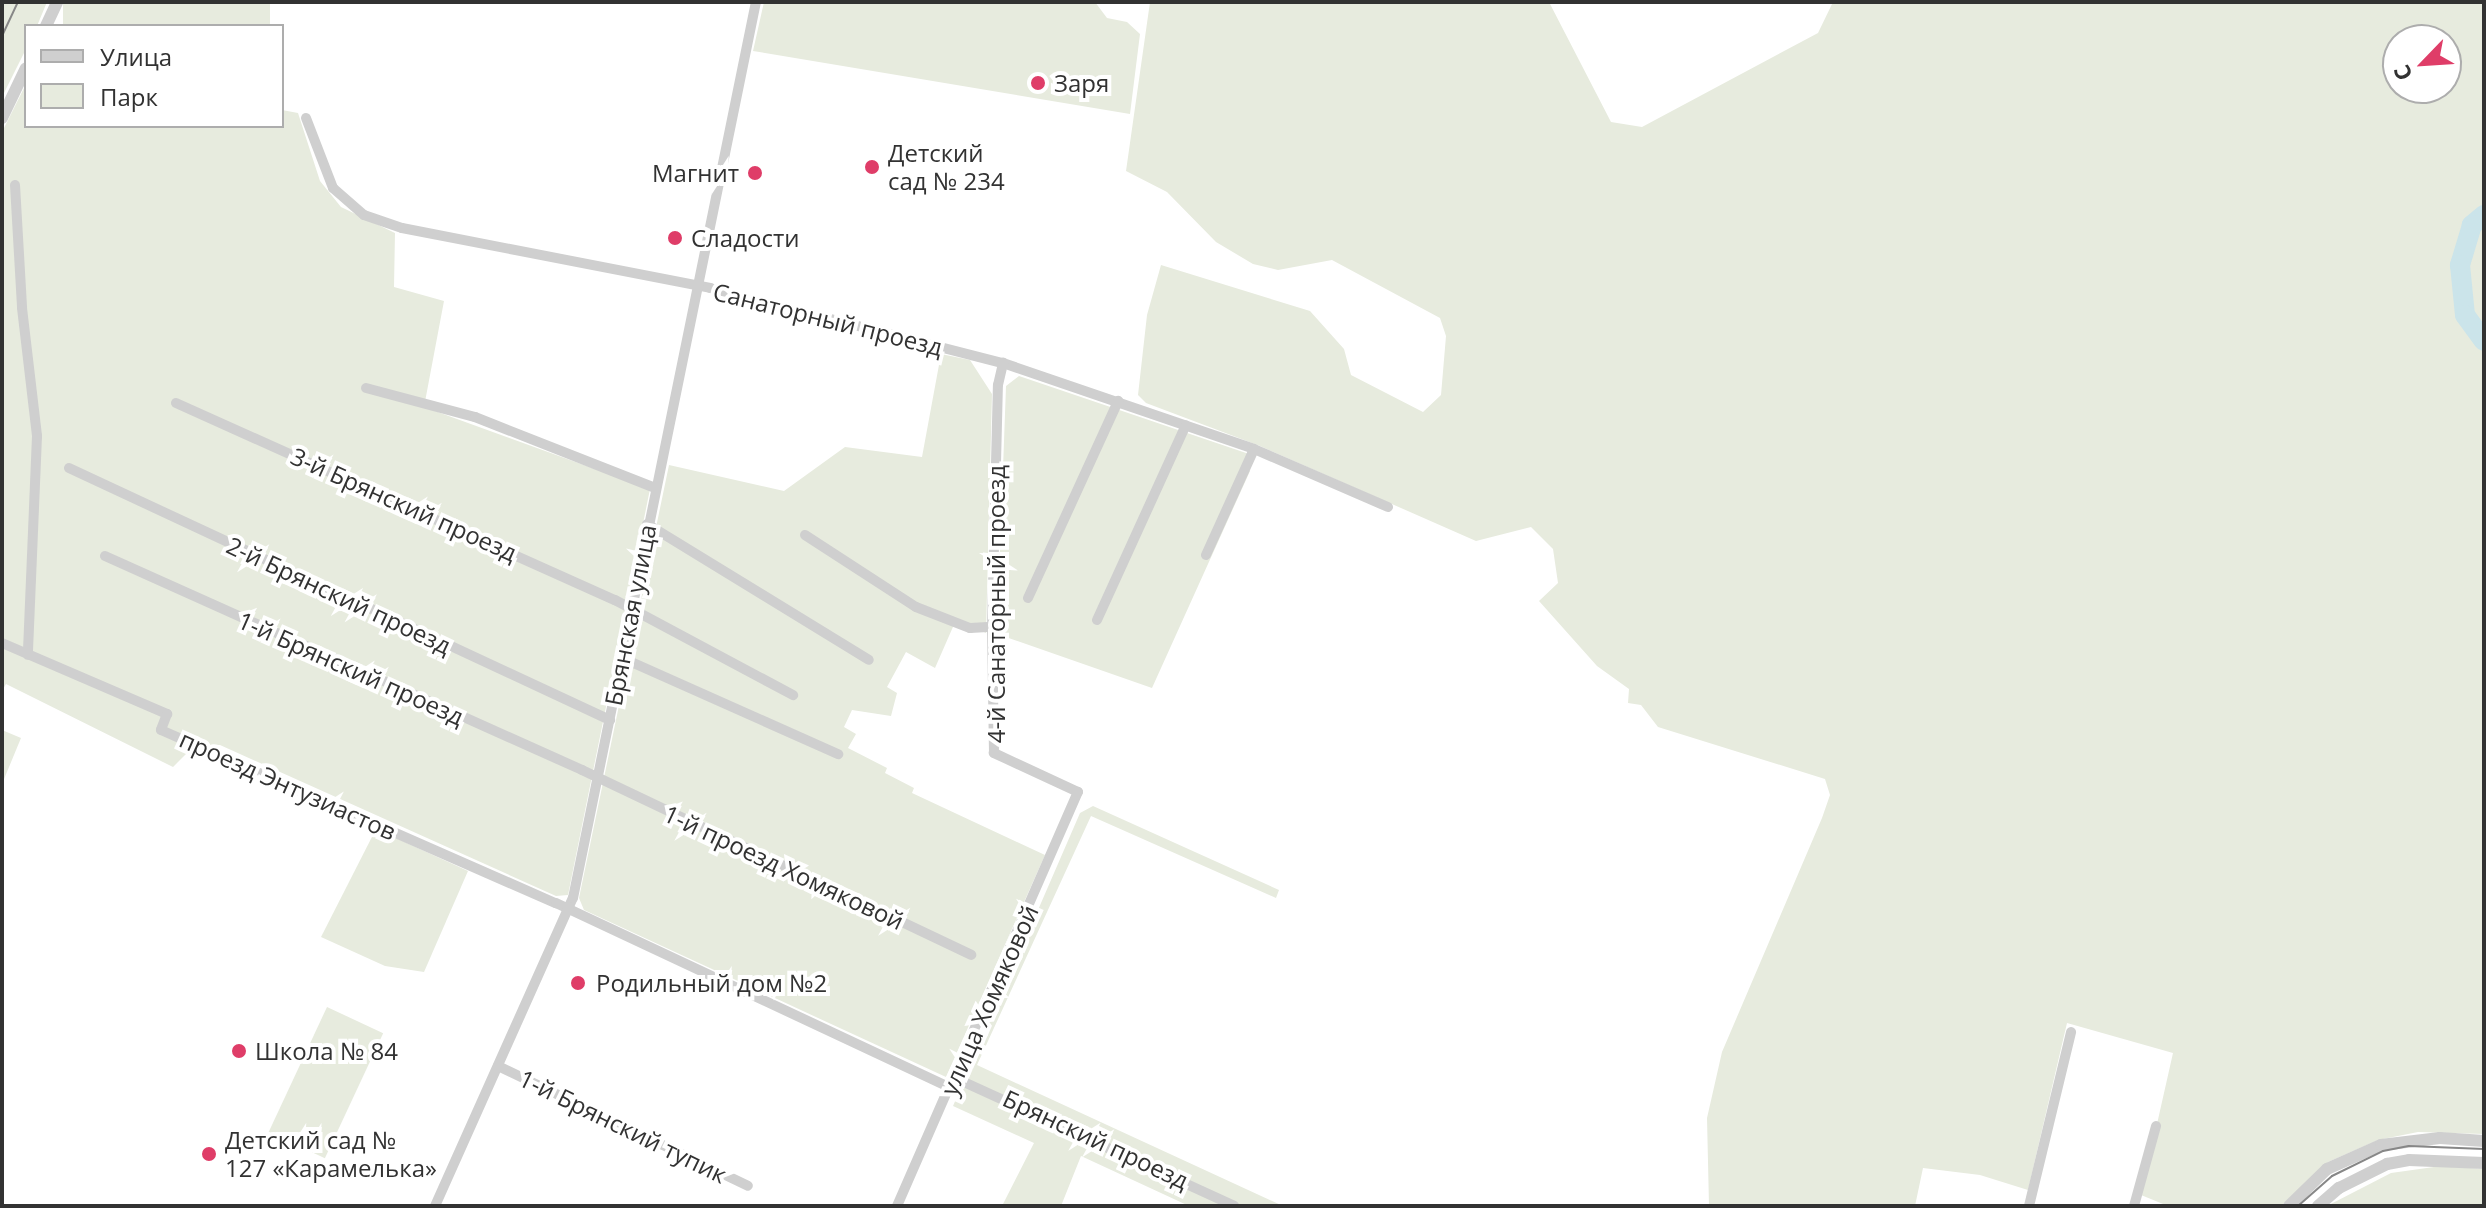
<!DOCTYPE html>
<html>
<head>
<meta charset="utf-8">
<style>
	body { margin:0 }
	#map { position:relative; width:2486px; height:1208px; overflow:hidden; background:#fff; font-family:"Open Sans",sans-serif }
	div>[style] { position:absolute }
	.green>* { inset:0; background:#e7ebde; transform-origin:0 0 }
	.river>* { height:20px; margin:-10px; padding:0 10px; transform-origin:10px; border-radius:10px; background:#cbe4ea }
	.minor>* { height:10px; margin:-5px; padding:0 5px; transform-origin:5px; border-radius:5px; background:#cfcfcf }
	.tertiary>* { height:12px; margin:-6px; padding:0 6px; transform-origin:6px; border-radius:6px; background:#cfcfcf }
	.tram>* { height:2px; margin:-1px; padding:0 1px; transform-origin:1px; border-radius:1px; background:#878787 }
	.dots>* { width:22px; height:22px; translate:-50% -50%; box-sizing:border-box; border:4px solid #fff; border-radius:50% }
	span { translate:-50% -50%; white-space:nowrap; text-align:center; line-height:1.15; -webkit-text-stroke:8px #fff; paint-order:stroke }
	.poi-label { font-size:24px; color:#323232 }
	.left { translate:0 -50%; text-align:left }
	.right { translate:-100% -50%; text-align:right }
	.street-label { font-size:24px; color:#323232 }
	.frame { position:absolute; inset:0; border:4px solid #323232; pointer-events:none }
	.legend { position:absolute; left:24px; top:24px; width:260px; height:104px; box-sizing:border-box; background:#fff; border:2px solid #adadad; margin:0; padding:10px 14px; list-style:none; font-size:24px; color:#323232 }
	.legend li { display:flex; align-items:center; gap:16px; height:40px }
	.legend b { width:40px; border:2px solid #adadad }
	.north { position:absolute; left:2382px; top:24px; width:80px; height:80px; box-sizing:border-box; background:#fff; border:2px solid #adadad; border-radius:50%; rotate:245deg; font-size:22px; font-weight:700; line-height:32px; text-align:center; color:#323232 }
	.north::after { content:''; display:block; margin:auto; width:28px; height:36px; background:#df3d68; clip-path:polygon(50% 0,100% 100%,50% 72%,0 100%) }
</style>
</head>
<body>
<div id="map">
	<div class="green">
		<i style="clip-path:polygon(2px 2px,47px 2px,37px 26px,26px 26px,26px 49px,2px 97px)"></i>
		<i style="left:63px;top:2px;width:207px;height:26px"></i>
		<i style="clip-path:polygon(764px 2px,1095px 2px,1107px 18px,1127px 22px,1140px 34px,1130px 114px,753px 51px)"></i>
		<i style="clip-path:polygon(evenodd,1150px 2px,1549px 2px,1611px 122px,1642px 127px,1818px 33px,1833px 2px,2484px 2px,2484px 1134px,2418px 1132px,2378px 1140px,2328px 1162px,2281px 1206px,2168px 1206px,2141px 1195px,2173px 1053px,2067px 1023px,2028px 1190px,1980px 1175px,1923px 1168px,1915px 1206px,1709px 1206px,1707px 1118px,1722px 1052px,1822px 818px,1830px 795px,1825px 779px,1658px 727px,1641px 705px,1628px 703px,1629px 689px,1597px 666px,1539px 601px,1558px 583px,1553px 549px,1531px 527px,1476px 541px,1260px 446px,1146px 403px,1138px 395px,1147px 315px,1161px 265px,1310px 311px,1344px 349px,1351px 375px,1423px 412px,1441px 395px,1446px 336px,1440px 318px,1332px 260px,1278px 270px,1253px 264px,1216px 242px,1167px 192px,1126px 171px,1150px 2px,2398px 40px,2446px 40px,2446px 88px,2398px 88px,2398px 40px)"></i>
		<i style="clip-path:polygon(26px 84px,26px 126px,282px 126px,282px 110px,298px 113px,320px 181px,341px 207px,395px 233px,394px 287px,444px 301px,424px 407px,650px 489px,568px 895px,556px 896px,220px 745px,193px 747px,173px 767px,6px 684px,2px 691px,2px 132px)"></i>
		<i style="clip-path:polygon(941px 354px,970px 360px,992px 394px,986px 633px,956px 620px,935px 668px,906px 652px,887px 687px,897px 693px,891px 716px,852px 710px,844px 727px,856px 734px,848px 748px,887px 768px,885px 773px,914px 788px,912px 793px,1045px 855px,946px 1077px,584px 910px,579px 898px,669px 465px,784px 491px,845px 447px,922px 457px)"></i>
		<i style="clip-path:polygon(1019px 376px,1249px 454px,1242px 467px,1250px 471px,1152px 688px,997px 634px,1006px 386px)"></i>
		<i style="clip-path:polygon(2px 730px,21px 738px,2px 784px)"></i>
		<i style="clip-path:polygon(1093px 806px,1279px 890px,1276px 898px,1091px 816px,977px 1065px,1283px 1206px,1189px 1206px,1081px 1156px,1061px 1206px,1002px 1206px,1034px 1143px,953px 1106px,1080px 813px)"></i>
		<i style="clip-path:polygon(376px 829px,468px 871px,424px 972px,385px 966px,321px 937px)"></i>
		<i style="left:327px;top:1007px;width:62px;height:138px;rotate:25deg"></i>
		<i style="clip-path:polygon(2441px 1166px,2484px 1169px,2484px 1206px,2327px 1206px,2391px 1173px)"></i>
	</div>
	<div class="river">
		<i style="left:2484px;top:215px;width:16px;rotate:140deg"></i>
		<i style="left:2472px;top:225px;width:42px;rotate:106.7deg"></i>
		<i style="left:2460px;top:265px;width:50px;rotate:84.3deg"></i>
		<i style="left:2465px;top:315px;width:32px;rotate:54deg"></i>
	</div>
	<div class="minor">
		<i style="left:306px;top:118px;width:75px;rotate:68.9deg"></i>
		<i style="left:333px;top:188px;width:41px;rotate:41.1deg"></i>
		<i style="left:364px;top:215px;width:40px;rotate:18.9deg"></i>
		<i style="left:402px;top:228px;width:314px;rotate:11deg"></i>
		<i style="left:710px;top:288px;width:302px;rotate:14.4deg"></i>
		<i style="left:1003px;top:363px;width:265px;rotate:18.9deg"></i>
		<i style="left:1254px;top:449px;width:146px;rotate:23.4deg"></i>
		<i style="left:15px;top:185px;width:123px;rotate:86.7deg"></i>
		<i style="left:22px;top:308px;width:129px;rotate:83.3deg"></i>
		<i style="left:37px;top:436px;width:219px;rotate:92.4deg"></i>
		<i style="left:366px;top:388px;width:113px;rotate:14.9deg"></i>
		<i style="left:475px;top:417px;width:193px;rotate:21.5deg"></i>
		<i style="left:176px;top:403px;width:481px;rotate:24.2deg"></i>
		<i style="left:615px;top:600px;width:202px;rotate:28.1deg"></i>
		<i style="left:69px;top:468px;width:597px;rotate:24.98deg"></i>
		<i style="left:647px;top:524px;width:260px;rotate:31.5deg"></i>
		<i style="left:805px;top:535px;width:132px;rotate:33deg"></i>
		<i style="left:916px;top:607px;width:58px;rotate:21.3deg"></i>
		<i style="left:970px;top:628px;width:22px;rotate:-3deg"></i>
		<i style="left:1206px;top:555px;width:116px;rotate:-65.6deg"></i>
		<i style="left:105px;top:556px;width:523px;rotate:24.16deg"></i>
		<i style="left:582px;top:770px;width:431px;rotate:25.4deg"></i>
		<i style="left:1028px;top:598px;width:217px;rotate:-65.4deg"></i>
		<i style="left:1097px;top:620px;width:214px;rotate:-65.5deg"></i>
		<i style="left:2px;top:643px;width:180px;rotate:23.3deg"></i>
		<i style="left:167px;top:714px;width:17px;rotate:111deg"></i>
		<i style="left:161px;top:730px;width:431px;rotate:23.7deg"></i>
		<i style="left:556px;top:903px;width:436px;rotate:25.1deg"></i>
		<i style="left:620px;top:657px;width:239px;rotate:24deg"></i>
		<i style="left:498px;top:1066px;width:277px;rotate:25.6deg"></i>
		<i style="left:955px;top:1078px;width:307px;rotate:24.6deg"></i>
		<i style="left:435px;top:1206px;width:338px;rotate:-65.9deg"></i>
		<i style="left:573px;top:898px;width:914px;rotate:-78.46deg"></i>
		<i style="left:897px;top:1206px;width:452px;rotate:-66.4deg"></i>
		<i style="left:1078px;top:792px;width:93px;rotate:-155.1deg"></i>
		<i style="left:994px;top:753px;width:126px;rotate:-90.9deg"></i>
		<i style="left:992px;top:627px;width:242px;rotate:-88.6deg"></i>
		<i style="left:998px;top:385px;width:23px;rotate:-77deg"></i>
		<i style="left:2029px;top:1206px;width:179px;rotate:-76.4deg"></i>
		<i style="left:2134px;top:1206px;width:83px;rotate:-74.6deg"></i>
	</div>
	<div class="tertiary">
		<i style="left:46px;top:26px;width:26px;rotate:-65deg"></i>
		<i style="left:2px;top:118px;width:55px;rotate:-64.4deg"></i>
		<i style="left:2289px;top:1206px;width:53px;rotate:-44.2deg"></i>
		<i style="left:2327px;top:1169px;width:59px;rotate:-24deg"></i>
		<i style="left:2381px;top:1145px;width:59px;rotate:-6.8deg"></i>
		<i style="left:2440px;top:1138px;width:44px;rotate:3.9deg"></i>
		<i style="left:2318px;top:1206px;width:28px;rotate:-41deg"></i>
		<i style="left:2339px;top:1188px;width:54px;rotate:-26.6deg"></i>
		<i style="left:2387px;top:1164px;width:22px;rotate:-10deg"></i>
		<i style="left:2409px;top:1160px;width:75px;rotate:2.3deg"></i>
	</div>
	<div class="tram">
		<i style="left:2px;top:36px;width:38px;rotate:-65deg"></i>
		<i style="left:2298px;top:1206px;width:45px;rotate:-41.4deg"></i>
		<i style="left:2332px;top:1176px;width:57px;rotate:-26.1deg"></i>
		<i style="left:2383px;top:1151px;width:26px;rotate:-11deg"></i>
		<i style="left:2409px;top:1146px;width:75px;rotate:2.3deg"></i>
	</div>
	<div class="dots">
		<i style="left:1038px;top:83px;background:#df3d68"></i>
		<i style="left:872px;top:167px;background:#df3d68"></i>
		<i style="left:755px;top:173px;background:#df3d68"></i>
		<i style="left:675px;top:238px;background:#df3d68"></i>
		<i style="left:578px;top:983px;background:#df3d68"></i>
		<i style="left:239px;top:1051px;background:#df3d68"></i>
		<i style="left:209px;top:1154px;background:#df3d68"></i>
	</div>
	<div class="poi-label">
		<span class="left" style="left:1054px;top:83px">Заря</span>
		<span class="left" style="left:888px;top:167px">Детский<br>сад № 234</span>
		<span class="right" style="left:739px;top:173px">Магнит</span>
		<span class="left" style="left:691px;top:238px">Сладости</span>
		<span class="left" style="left:596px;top:983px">Родильный дом №2</span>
		<span class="left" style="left:255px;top:1051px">Школа № 84</span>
		<span class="left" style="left:225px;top:1154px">Детский сад №<br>127 «Карамелька»</span>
	</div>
	<div class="street-label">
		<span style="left:828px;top:319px;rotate:14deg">Санаторный проезд</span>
		<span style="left:404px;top:504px;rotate:24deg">3-й Брянский проезд</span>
		<span style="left:339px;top:595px;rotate:25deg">2-й Брянский проезд</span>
		<span style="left:996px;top:604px;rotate:-90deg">4-й Санаторный проезд</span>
		<span style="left:630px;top:615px;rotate:-79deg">Брянская улица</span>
		<span style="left:351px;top:668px;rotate:24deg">1-й Брянский проезд</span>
		<span style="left:288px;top:785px;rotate:24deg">проезд Энтузиастов</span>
		<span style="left:784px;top:867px;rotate:25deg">1-й проезд Хомяковой</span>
		<span style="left:989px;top:1000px;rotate:-66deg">улица Хомяковой</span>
		<span style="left:623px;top:1126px;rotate:26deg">1-й Брянский тупик</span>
		<span style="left:1096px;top:1139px;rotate:25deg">Брянский проезд</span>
	</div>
	<div class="frame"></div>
	<ul class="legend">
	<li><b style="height:10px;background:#cfcfcf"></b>Улица</li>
	<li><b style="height:22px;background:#e7ebde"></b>Парк</li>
	</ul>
	<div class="north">С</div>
</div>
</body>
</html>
